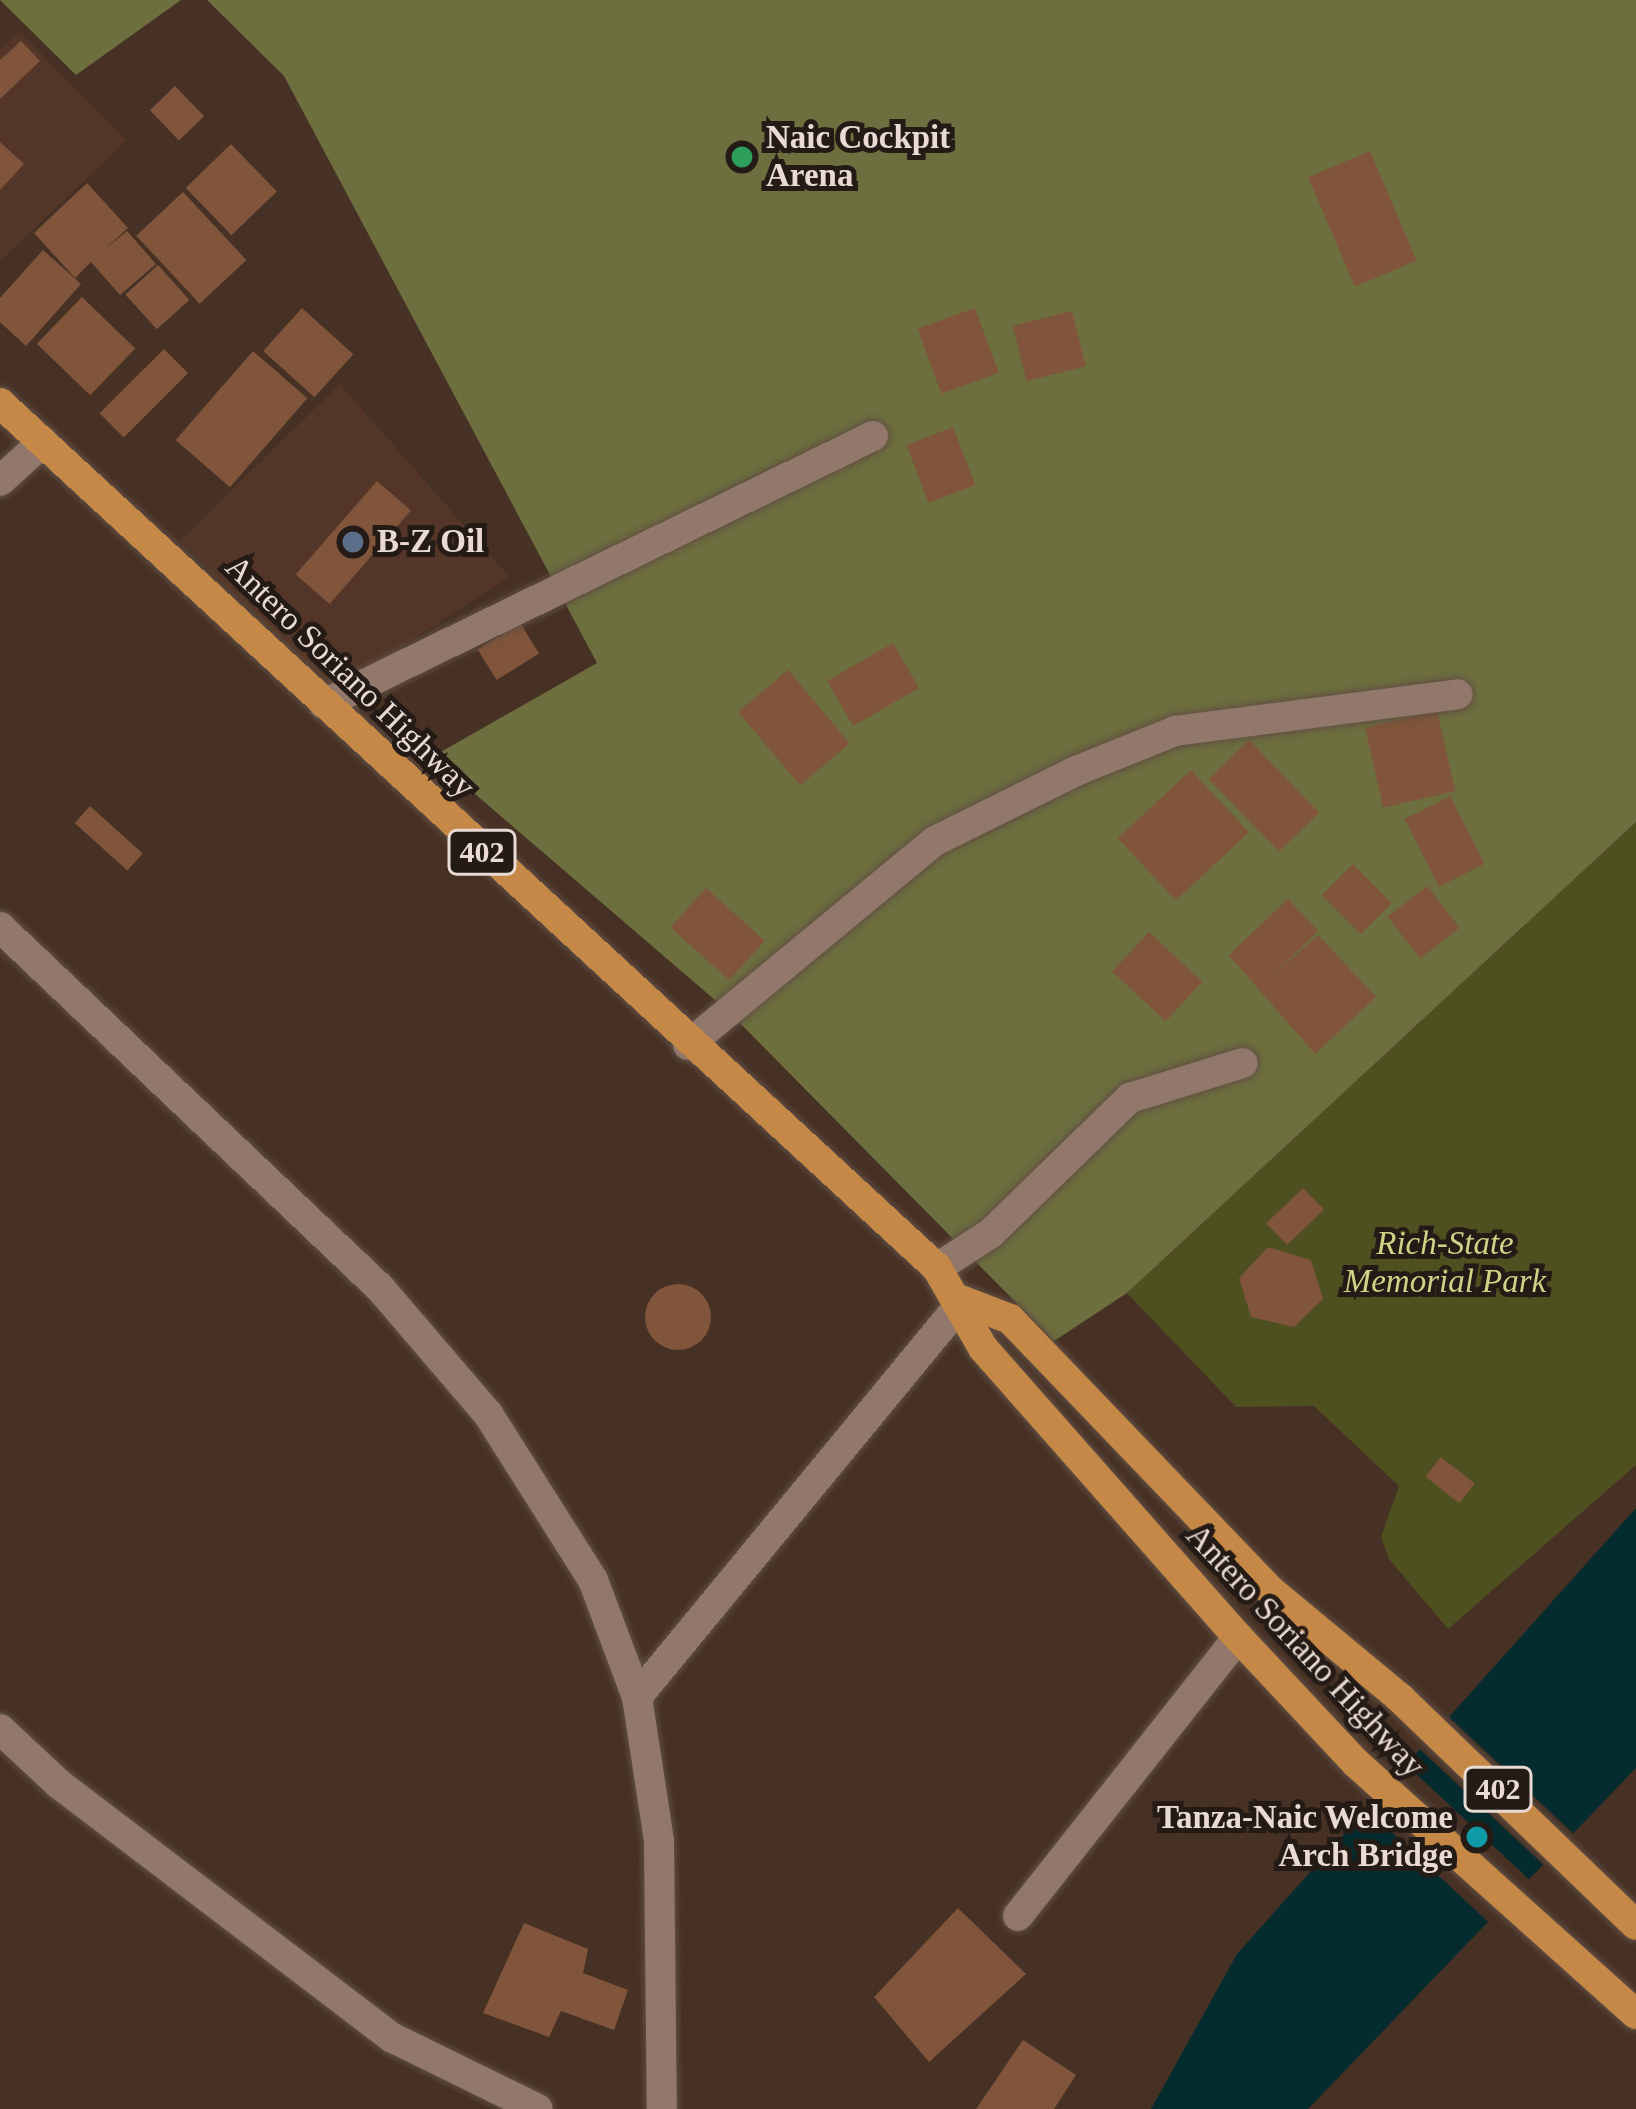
<!DOCTYPE html>
<html>
<head>
<meta charset="utf-8">
<style>
	body { margin:0 }
	#map { position:relative; width:1636px; height:2109px; overflow:hidden; background:#463124; font-family:Georgia,serif }
	div>[style] { position:absolute }
	.built>* { inset:0; background:#533627 }
	.green>* { inset:0; background:#4f5020 }
	.forest>* { inset:0; background:#6d6f3e }
	.water>* { inset:0; background:#042b2e }
	.pier>* { inset:0; background:#463124; transform-origin:0 0 }
	.building>* { inset:0; background:#80553b; transform-origin:0 0 }
	.round { border-radius:50% }
	.roads { filter:drop-shadow(0 0 3px #614f44) drop-shadow(0 0 3px #614f44) }
	.street>* { height:30px; margin:-15px; padding:0 15px; transform-origin:15px; border-radius:15px; background:#91786a }
	.primary>* { height:30px; margin:-15px; padding:0 15px; transform-origin:15px; border-radius:15px; background:#c58846 }
	.dots>* { width:33px; height:33px; translate:-50% -50%; box-sizing:border-box; border:6px solid #251b16; border-radius:50% }
	span { translate:-50% -50%; white-space:nowrap; text-align:center; line-height:1.15; -webkit-text-stroke:10px #251b16; paint-order:stroke }
	.shield-label span { padding:3px 9px; background:#251b16; border:3px solid; border-radius:9px; -webkit-text-stroke-width:0 }
	.shield-label { font-size:30px; color:#e9dbd3; font-weight:700 }
	.poi-label { font-size:33px; color:#e9dbd3; font-weight:700 }
	.left { translate:0 -50%; text-align:left }
	.right { translate:-100% -50%; text-align:right }
	.street-label { font-size:33px; color:#e9dbd3 }
	.park-label { font-size:33px; color:#d0d386; font-style:italic }
</style>
</head>
<body>
<div id="map">
	<div class="built">
		<i style="clip-path:polygon(19px 31px,127px 140px,0 261px,0 49px)"></i>
		<i style="clip-path:polygon(340px 384px,509px 577px,333px 691px,180px 541px)"></i>
	</div>
	<div class="green">
		<i style="clip-path:polygon(1636px 822px,1636px 1465px,1448px 1629px,1389px 1559px,1381px 1537px,1399px 1486px,1314px 1406px,1236px 1407px,1127px 1293px)"></i>
	</div>
	<div class="forest">
		<i style="clip-path:polygon(0 0,181px 0,76px 75px)"></i>
		<i style="clip-path:polygon(207px 0,1636px 0,1636px 822px,1127px 1293px,1054px 1341px,730px 1013px,432px 757px,597px 663px,284px 76px)"></i>
	</div>
	<div class="water">
		<i style="clip-path:polygon(1636px 1508px,1636px 1768px,1308px 2109px,1151px 2109px,1237px 1954px)"></i>
	</div>
	<div class="pier">
		<i style="left:1442px;top:1711px;width:188px;height:43px;rotate:43deg"></i>
		<i style="left:1400px;top:1759px;width:186px;height:59px;rotate:43deg"></i>
	</div>
	<div class="building">
		<i style="clip-path:polygon(21px 41px,40px 61px,0 99px,0 60px)"></i>
		<i style="left:175px;top:86px;width:42px;height:35px;rotate:46deg"></i>
		<i style="clip-path:polygon(0 142px,24px 164px,0 190px)"></i>
		<i style="left:231px;top:144px;width:66px;height:63px;rotate:46deg"></i>
		<i style="left:1370px;top:151px;width:119px;height:67px;rotate:67deg"></i>
		<i style="clip-path:polygon(87px 183px,128px 228px,104px 250px,127px 231px,156px 264px,120px 295px,91px 262px,75px 278px,34px 233px)"></i>
		<i style="left:183px;top:192px;width:93px;height:64px;rotate:47deg"></i>
		<i style="clip-path:polygon(43px 250px,81px 284px,26px 346px,0 322px,0 298px)"></i>
		<i style="left:158px;top:265px;width:47px;height:44px;rotate:48deg"></i>
		<i style="left:82px;top:297px;width:74px;height:65px;rotate:44deg"></i>
		<i style="left:302px;top:308px;width:69px;height:58px;rotate:42deg"></i>
		<i style="left:975px;top:308px;width:69px;height:61px;rotate:70deg"></i>
		<i style="left:1072px;top:311px;width:57px;height:61px;rotate:76deg"></i>
		<i style="left:164px;top:349px;width:34px;height:91px;rotate:45deg"></i>
		<i style="left:253px;top:351px;width:72px;height:118px;rotate:41deg"></i>
		<i style="left:953px;top:427px;width:62px;height:50px;rotate:69deg"></i>
		<i style="left:377px;top:481px;width:45px;height:124px;rotate:41deg"></i>
		<i style="left:520px;top:623px;width:36px;height:50px;rotate:58deg"></i>
		<i style="left:893px;top:643px;width:52px;height:76px;rotate:60deg"></i>
		<i style="left:788px;top:670px;width:96px;height:65px;rotate:50deg"></i>
		<i style="left:1437px;top:711px;width:82px;height:74px;rotate:77deg"></i>
		<i style="left:1249px;top:740px;width:101px;height:56px;rotate:46deg"></i>
		<i style="left:1191px;top:770px;width:85px;height:100px;rotate:47deg"></i>
		<i style="left:1450px;top:796px;width:76px;height:51px;rotate:63deg"></i>
		<i style="left:90px;top:806px;width:71px;height:23px;rotate:42deg"></i>
		<i style="left:1353px;top:864px;width:55px;height:44px;rotate:45deg"></i>
		<i style="left:1427px;top:886px;width:53px;height:50px;rotate:52deg"></i>
		<i style="left:706px;top:888px;width:79px;height:53px;rotate:42deg"></i>
		<i style="clip-path:polygon(1288px 899px,1318px 931px,1271px 977px,1318px 935px,1376px 997px,1315px 1054px,1229px 955px)"></i>
		<i style="left:1149px;top:932px;width:73px;height:54px;rotate:43deg"></i>
		<i style="left:1303px;top:1188px;width:30px;height:51px;rotate:46deg"></i>
		<i style="clip-path:polygon(1268px 1247px,1311px 1260px,1323px 1299px,1294px 1327px,1251px 1317px,1239px 1278px)"></i>
		<i class="round" style="left:645px;top:1284px;width:66px;height:66px"></i>
		<i style="left:1441px;top:1457px;width:43px;height:25px;rotate:38deg"></i>
		<i style="clip-path:polygon(958px 1908px,1026px 1974px,929px 2062px,874px 1997px)"></i>
		<i style="clip-path:polygon(524px 1923px,588px 1949px,583px 1973px,628px 1990px,614px 2030px,561px 2011px,549px 2037px,483px 2013px)"></i>
		<i style="clip-path:polygon(1023px 2040px,1076px 2075px,1054px 2109px,976px 2109px)"></i>
	</div>
	<div class="roads">
		<div class="street">
			<i style="left:0;top:481px;width:58px;rotate:-42.2deg"></i>
			<i style="left:324px;top:704px;width:611px;rotate:-26.02deg"></i>
			<i style="left:0;top:927px;width:524px;rotate:43.53deg"></i>
			<i style="left:380px;top:1288px;width:166px;rotate:49.4deg"></i>
			<i style="left:488px;top:1414px;width:196px;rotate:57.7deg"></i>
			<i style="left:593px;top:1580px;width:125px;rotate:69.4deg"></i>
			<i style="left:637px;top:1697px;width:146px;rotate:81.3deg"></i>
			<i style="left:659px;top:1841px;width:268px;rotate:89.4deg"></i>
			<i style="left:688px;top:1045px;width:320px;rotate:-39.6deg"></i>
			<i style="left:935px;top:841px;width:157px;rotate:-26.4deg"></i>
			<i style="left:1076px;top:771px;width:107px;rotate:-22deg"></i>
			<i style="left:1175px;top:731px;width:285px;rotate:-7.4deg"></i>
			<i style="left:937px;top:1268px;width:64px;rotate:-32.9deg"></i>
			<i style="left:991px;top:1233px;width:194px;rotate:-44.2deg"></i>
			<i style="left:1130px;top:1098px;width:118px;rotate:-17.2deg"></i>
			<i style="left:637px;top:1697px;width:513px;rotate:-50.54deg"></i>
			<i style="left:0;top:1729px;width:81px;rotate:43deg"></i>
			<i style="left:59px;top:1784px;width:420px;rotate:37.3deg"></i>
			<i style="left:393px;top:2038px;width:161px;rotate:26.1deg"></i>
			<i style="left:1018px;top:1916px;width:355px;rotate:-51.7deg"></i>
		</div>
		<div class="primary">
			<i style="left:0;top:403px;width:1275px;rotate:42.71deg"></i>
			<i style="left:937px;top:1268px;width:92px;rotate:60.1deg"></i>
			<i style="left:983px;top:1348px;width:385px;rotate:48.6deg"></i>
			<i style="left:1238px;top:1637px;width:173px;rotate:46.9deg"></i>
			<i style="left:1356px;top:1763px;width:376px;rotate:41.9deg"></i>
			<i style="left:963px;top:1301px;width:50px;rotate:21deg"></i>
			<i style="left:1010px;top:1319px;width:376px;rotate:46.2deg"></i>
			<i style="left:1270px;top:1590px;width:169px;rotate:39.7deg"></i>
			<i style="left:1400px;top:1698px;width:327px;rotate:43.9deg"></i>
		</div>
	</div>
	<div class="dots">
		<i style="left:742px;top:157px;background:#2e9e5b"></i>
		<i style="left:353px;top:542px;background:#5c6f8a"></i>
		<i style="left:1477px;top:1837px;background:#0f9aa8"></i>
	</div>
	<div class="shield-label">
		<span style="left:482px;top:852px">402</span>
		<span style="left:1498px;top:1789px">402</span>
	</div>
	<div class="poi-label">
		<span class="left" style="left:766px;top:157px">Naic Cockpit<br>Arena</span>
		<span class="left" style="left:377px;top:542px">B-Z Oil</span>
		<span class="right" style="left:1453px;top:1837px">Tanza-Naic Welcome<br>Arch Bridge</span>
	</div>
	<div class="street-label">
		<span style="left:350px;top:677px;rotate:44deg">Antero Soriano Highway</span>
		<span style="left:1305px;top:1651px;rotate:47deg">Antero Soriano Highway</span>
	</div>
	<div class="park-label">
		<span style="left:1445px;top:1263px">Rich-State<br>Memorial Park</span>
	</div>
</div>
</body>
</html>
